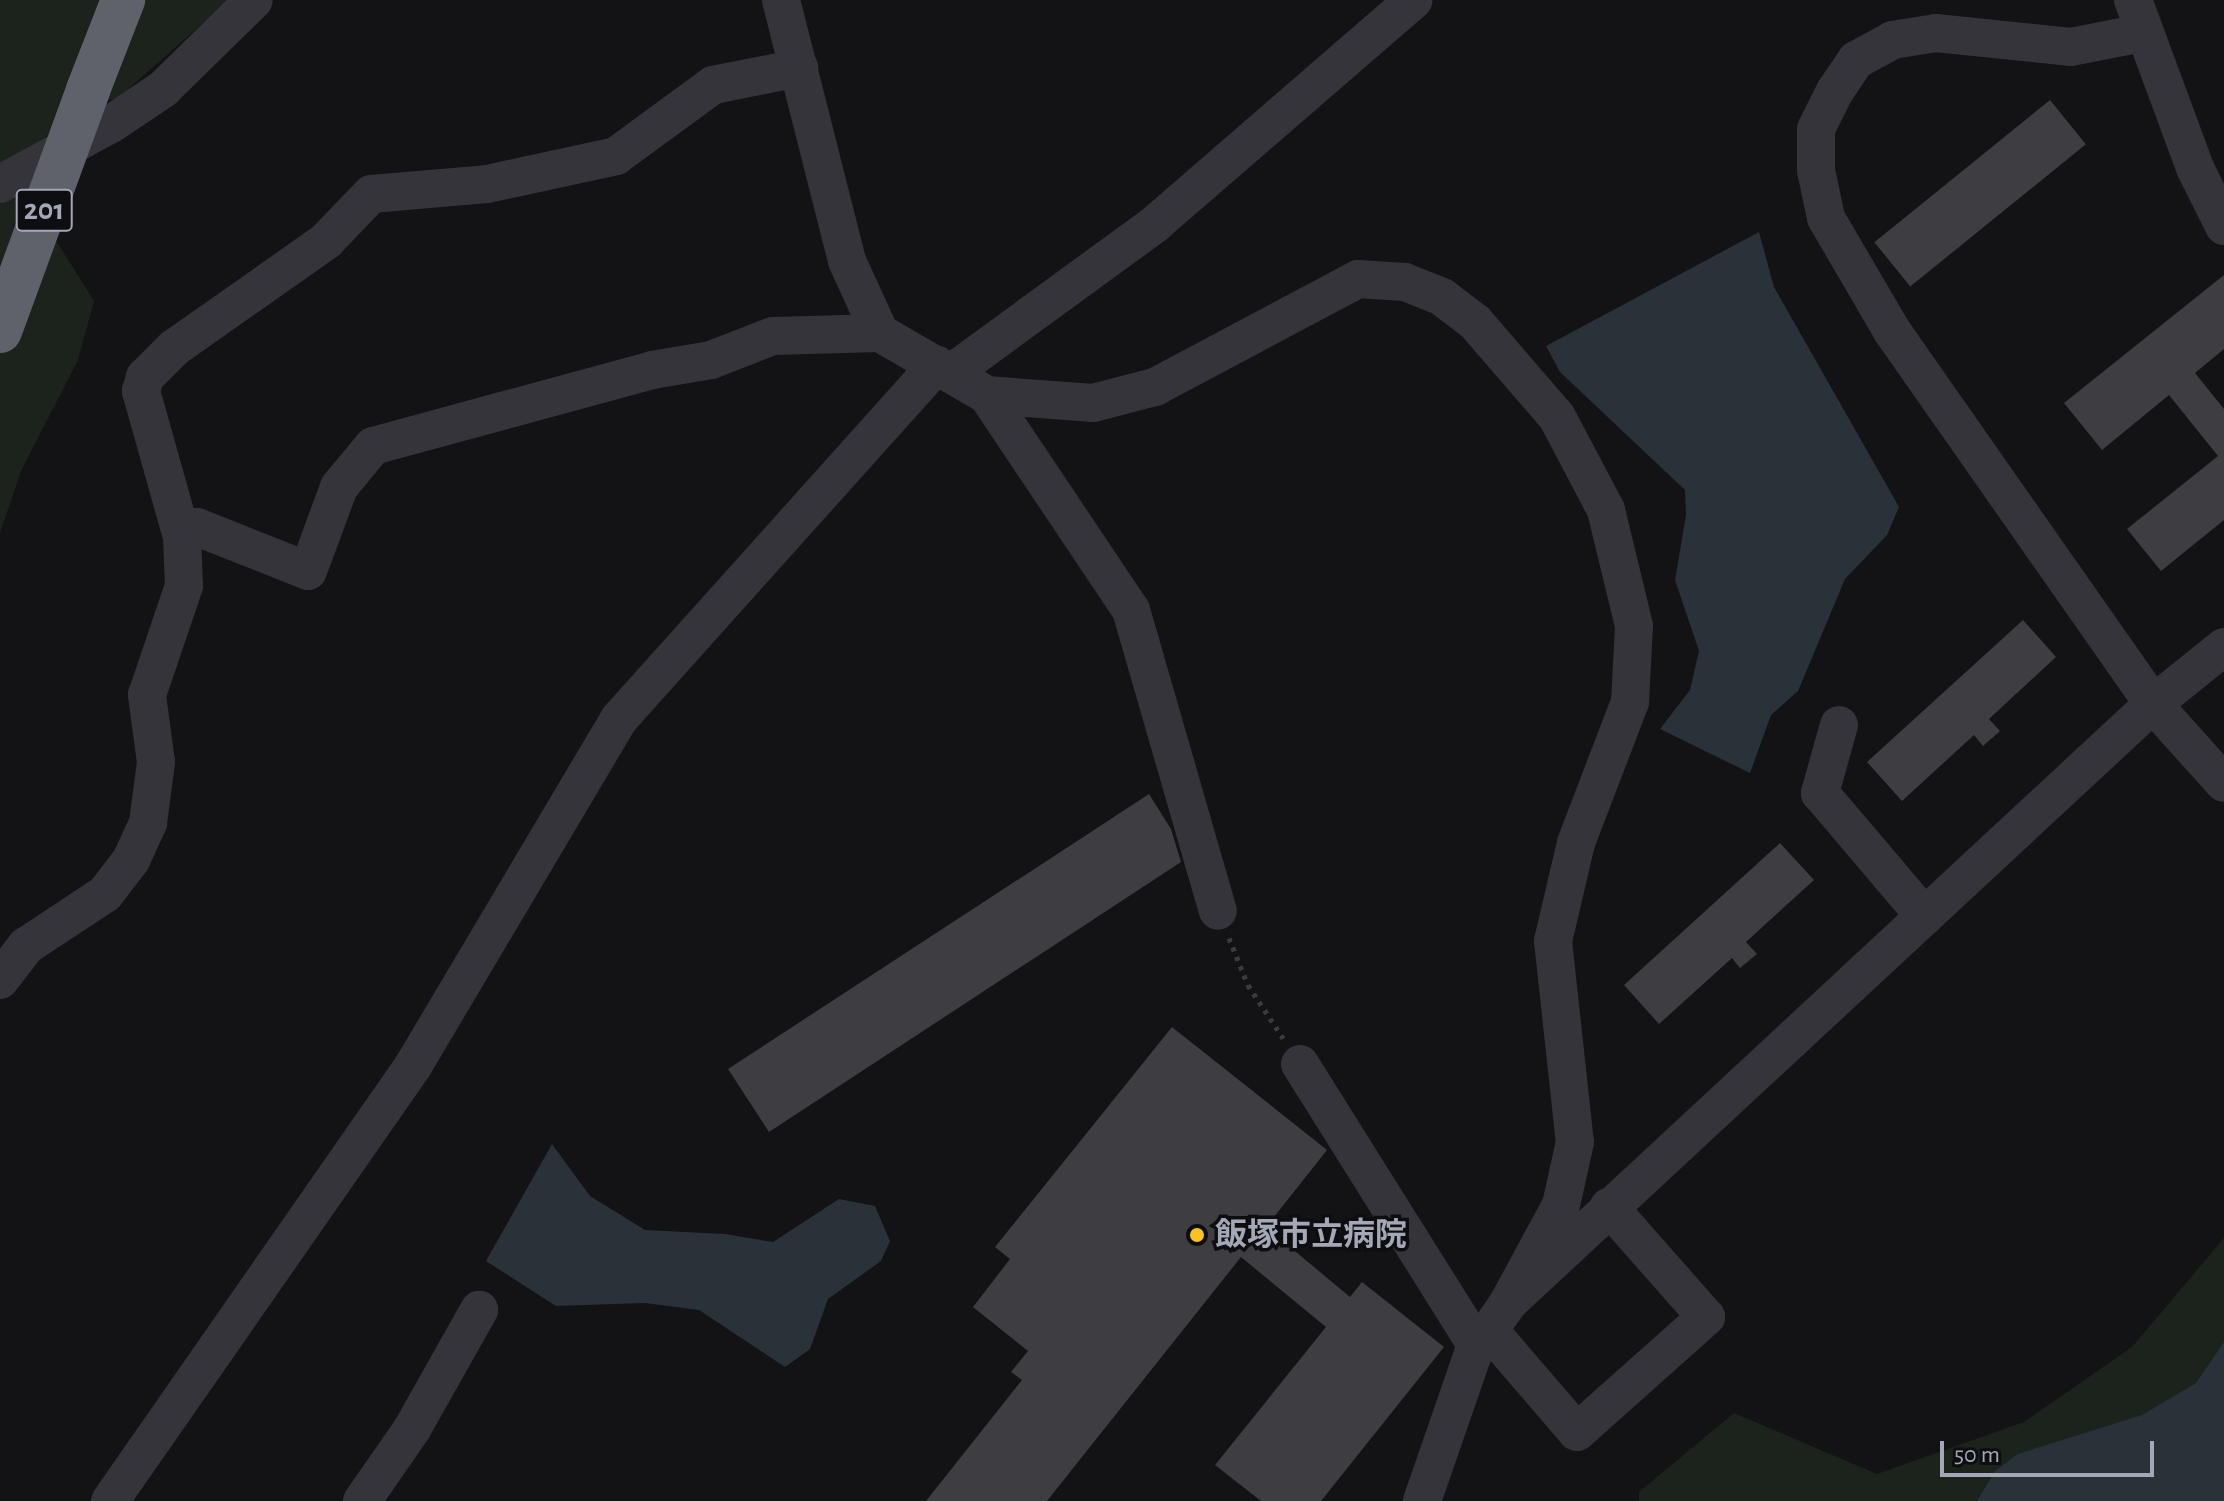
<!DOCTYPE html>
<html>
<head>
<meta charset="utf-8">
<style>
	body { margin:0 }
	#map { position:relative; width:2224px; height:1501px; overflow:hidden; background:#131315; font-family:"Alegreya Sans","Noto Sans JP",sans-serif }
	div>[style] { position:absolute }
	.green>* { inset:0; background:#1b231c }
	.water>* { inset:0; background:#293139 }
	.building>* { inset:0; background:#3d3d42; transform-origin:0 0 }
	.path>* { height:5px; margin-top:-2.5px; transform-origin:0; background:repeating-linear-gradient(90deg,#3a3b41 0 4px,transparent 0 10px) }
	.minor>* { height:38px; margin:-19px; padding:0 19px; transform-origin:19px; border-radius:19px; background:#34343a }
	.highway>* { height:44px; margin:-22px; padding:0 22px; transform-origin:22px; border-radius:22px; background:#60626b }
	.highway-bridge>* { height:44px; margin:-22px; padding:0 22px; transform-origin:22px; border-radius:22px; background:#60626b }
	.dots>* { width:22px; height:22px; translate:-50% -50%; box-sizing:border-box; border:4px solid #0e0e10; border-radius:50% }
	span { translate:-50% -50%; white-space:nowrap; text-align:center; line-height:1.15; -webkit-text-stroke:7px #0e0e10; paint-order:stroke }
	.shield-label span { padding:2px 6px; background:#0e0e10; border:2px solid; border-radius:6px; -webkit-text-stroke-width:0 }
	.shield-label { font-size:30px; color:#a4a8b6; font-weight:700 }
	.poi-label { font-size:32px; color:#a4a8b6; font-weight:700 }
	.left { translate:0 -50%; text-align:left }
	.scale { position:absolute; left:1940px; top:1441px; width:214px; height:36px; box-sizing:border-box; border:4px solid #a4a8b6; border-top:0; padding-left:10px; font-size:24px; line-height:28px; white-space:nowrap; color:#a4a8b6; -webkit-text-stroke:6px #0e0e10; paint-order:stroke }
</style>
</head>
<body>
<div id="map">
	<div class="green">
		<i style="clip-path:polygon(0 0,229px 0,118px 98px,60px 113px,20px 183px,94px 301px,78px 360px,21px 471px,0 533px)"></i>
		<i style="clip-path:polygon(2224px 1238px,2224px 1501px,1639px 1501px,1639px 1492px,1734px 1413px,1877px 1474px,2024px 1422px,2132px 1347px)"></i>
	</div>
	<div class="water">
		<i style="clip-path:polygon(1759px 232px,1774px 287px,1899px 507px,1887px 535px,1845px 579px,1798px 691px,1771px 715px,1750px 773px,1660px 729px,1690px 690px,1699px 651px,1675px 580px,1686px 515px,1685px 490px,1560px 372px,1546px 346px)"></i>
		<i style="clip-path:polygon(552px 1144px,590px 1196px,645px 1230px,725px 1234px,773px 1242px,839px 1199px,875px 1206px,890px 1241px,881px 1261px,828px 1299px,810px 1349px,785px 1367px,699px 1310px,645px 1303px,556px 1306px,486px 1261px)"></i>
		<i style="clip-path:polygon(2224px 1342px,2224px 1501px,1977px 1501px,1995px 1471px,2018px 1454px,2142px 1415px,2196px 1383px)"></i>
	</div>
	<div class="building">
		<i style="left:2050px;top:100px;width:57px;height:226px;rotate:51deg"></i>
		<i style="clip-path:polygon(2224px 275px,2224px 349px,2195px 373px,2224px 409px,2224px 520px,2161px 571px,2127px 529px,2218px 456px,2169px 395px,2102px 450px,2064px 403px)"></i>
		<i style="clip-path:polygon(2023px 620px,2056px 657px,1989px 719px,2000px 731px,1983px 746px,1974px 735px,1902px 801px,1867px 762px)"></i>
		<i style="clip-path:polygon(1149px 794px,1171px 829px,1181px 862px,769px 1132px,728px 1069px)"></i>
		<i style="clip-path:polygon(1780px 843px,1814px 880px,1746px 942px,1757px 954px,1740px 968px,1732px 958px,1659px 1024px,1624px 985px)"></i>
		<i style="clip-path:polygon(1172px 1027px,1327px 1150px,1266px 1227px,1350px 1297px,1362px 1282px,1444px 1347px,1321px 1501px,1261px 1501px,1215px 1465px,1326px 1327px,1241px 1257px,1047px 1501px,926px 1501px,1022px 1380px,1011px 1372px,1028px 1351px,973px 1307px,1010px 1259px,995px 1247px)"></i>
	</div>
	<div class="path">
		<i style="left:1229px;top:938px;width:51px;rotate:68deg"></i>
		<i style="left:1248px;top:985px;width:64px;rotate:56.6deg"></i>
	</div>
	<div class="minor">
		<i style="left:781px;top:0;width:269px;rotate:75.8deg"></i>
		<i style="left:847px;top:261px;width:79px;rotate:65.4deg"></i>
		<i style="left:880px;top:333px;width:124px;rotate:30.1deg"></i>
		<i style="left:987px;top:395px;width:106px;rotate:4.3deg"></i>
		<i style="left:1093px;top:403px;width:64px;rotate:-14.5deg"></i>
		<i style="left:1155px;top:387px;width:230px;rotate:-28deg"></i>
		<i style="left:1358px;top:279px;width:47px;rotate:3.7deg"></i>
		<i style="left:1405px;top:282px;width:40px;rotate:22deg"></i>
		<i style="left:1442px;top:297px;width:41px;rotate:37.1deg"></i>
		<i style="left:1475px;top:322px;width:125px;rotate:49.2deg"></i>
		<i style="left:1557px;top:417px;width:105px;rotate:62.2deg"></i>
		<i style="left:1606px;top:510px;width:119px;rotate:76.4deg"></i>
		<i style="left:1634px;top:626px;width:76px;rotate:93deg"></i>
		<i style="left:1630px;top:702px;width:151px;rotate:111deg"></i>
		<i style="left:1576px;top:843px;width:101px;rotate:103.2deg"></i>
		<i style="left:1553px;top:941px;width:202px;rotate:83.8deg"></i>
		<i style="left:1575px;top:1142px;width:65px;rotate:102.5deg"></i>
		<i style="left:1561px;top:1205px;width:111px;rotate:118.4deg"></i>
		<i style="left:2133px;top:0;width:179px;rotate:69.7deg"></i>
		<i style="left:2195px;top:168px;width:65px;rotate:63.4deg"></i>
		<i style="left:2142px;top:33px;width:72px;rotate:168.8deg"></i>
		<i style="left:2071px;top:47px;width:136px;rotate:-174.1deg"></i>
		<i style="left:1936px;top:33px;width:44px;rotate:170.8deg"></i>
		<i style="left:1893px;top:40px;width:42px;rotate:151.6deg"></i>
		<i style="left:1856px;top:60px;width:37px;rotate:124deg"></i>
		<i style="left:1835px;top:91px;width:42px;rotate:116.6deg"></i>
		<i style="left:1816px;top:129px;width:41px;rotate:90deg"></i>
		<i style="left:1816px;top:170px;width:49px;rotate:78.2deg"></i>
		<i style="left:1826px;top:218px;width:131px;rotate:59.7deg"></i>
		<i style="left:1892px;top:331px;width:455px;rotate:55deg"></i>
		<i style="left:2153px;top:704px;width:106px;rotate:48.1deg"></i>
		<i style="left:0;top:184px;width:126px;rotate:-28.4deg"></i>
		<i style="left:111px;top:124px;width:63px;rotate:-33.9deg"></i>
		<i style="left:163px;top:89px;width:127px;rotate:-44.4deg"></i>
		<i style="left:951px;top:373px;width:253px;rotate:-36.1deg"></i>
		<i style="left:1155px;top:224px;width:342px;rotate:-40.9deg"></i>
		<i style="left:987px;top:395px;width:259px;rotate:56.2deg"></i>
		<i style="left:1131px;top:610px;width:313px;rotate:73.9deg"></i>
		<i style="left:181px;top:530px;width:16px;rotate:-11deg"></i>
		<i style="left:197px;top:527px;width:119px;rotate:21.6deg"></i>
		<i style="left:308px;top:571px;width:90px;rotate:-69.7deg"></i>
		<i style="left:339px;top:487px;width:53px;rotate:-50.3deg"></i>
		<i style="left:373px;top:446px;width:289px;rotate:-15.2deg"></i>
		<i style="left:652px;top:370px;width:60px;rotate:-9.6deg"></i>
		<i style="left:711px;top:360px;width:66px;rotate:-21.2deg"></i>
		<i style="left:773px;top:336px;width:107px;rotate:-1.6deg"></i>
		<i style="left:1839px;top:725px;width:71px;rotate:105.6deg"></i>
		<i style="left:1820px;top:793px;width:162px;rotate:49.7deg"></i>
		<i style="left:0;top:980px;width:43px;rotate:-52.6deg"></i>
		<i style="left:26px;top:946px;width:95px;rotate:-33.4deg"></i>
		<i style="left:105px;top:894px;width:43px;rotate:-52.6deg"></i>
		<i style="left:131px;top:860px;width:41px;rotate:-65.3deg"></i>
		<i style="left:148px;top:823px;width:62px;rotate:-82.5deg"></i>
		<i style="left:156px;top:762px;width:68px;rotate:-97.7deg"></i>
		<i style="left:147px;top:695px;width:115px;rotate:-71.3deg"></i>
		<i style="left:184px;top:586px;width:49px;rotate:-92.3deg"></i>
		<i style="left:182px;top:537px;width:152px;rotate:-105.7deg"></i>
		<i style="left:141px;top:391px;width:15px;rotate:-74deg"></i>
		<i style="left:145px;top:377px;width:41px;rotate:-45deg"></i>
		<i style="left:174px;top:348px;width:186px;rotate:-35.1deg"></i>
		<i style="left:326px;top:241px;width:65px;rotate:-46.2deg"></i>
		<i style="left:371px;top:194px;width:116px;rotate:-4.9deg"></i>
		<i style="left:487px;top:184px;width:132px;rotate:-12.2deg"></i>
		<i style="left:616px;top:156px;width:120px;rotate:-36.2deg"></i>
		<i style="left:713px;top:85px;width:88px;rotate:-11.2deg"></i>
		<i style="left:1300px;top:1064px;width:335px;rotate:57.9deg"></i>
		<i style="left:1490px;top:1331px;width:133px;rotate:49.3deg"></i>
		<i style="left:1577px;top:1432px;width:173px;rotate:-41.7deg"></i>
		<i style="left:1706px;top:1317px;width:147px;rotate:-131.4deg"></i>
		<i style="left:110px;top:1501px;width:530px;rotate:-55.14deg"></i>
		<i style="left:413px;top:1066px;width:404px;rotate:-59.3deg"></i>
		<i style="left:619px;top:719px;width:476px;rotate:-48.1deg"></i>
		<i style="left:362px;top:1501px;width:88px;rotate:-55.2deg"></i>
		<i style="left:412px;top:1429px;width:137px;rotate:-60.6deg"></i>
		<i style="left:1422px;top:1501px;width:156px;rotate:-70.9deg"></i>
		<i style="left:1473px;top:1354px;width:62px;rotate:-55.5deg"></i>
		<i style="left:1508px;top:1303px;width:880px;rotate:-42.88deg"></i>
		<i style="left:2153px;top:704px;width:91px;rotate:-38.8deg"></i>
	</div>
	<div class="highway">
		<i style="left:88px;top:90px;width:97px;rotate:-68.7deg"></i>
	</div>
	<div class="highway-bridge">
		<i style="left:0;top:331px;width:257px;rotate:-69.9deg"></i>
	</div>
	<div class="dots">
		<i style="left:1197px;top:1235px;background:#fbc124"></i>
	</div>
	<div class="shield-label">
		<span style="left:44px;top:210px">201</span>
	</div>
	<div class="poi-label">
		<span class="left" style="left:1215px;top:1235px">飯塚市立病院</span>
	</div>
	<div class="scale">50 m</div>
</div>
</body>
</html>
